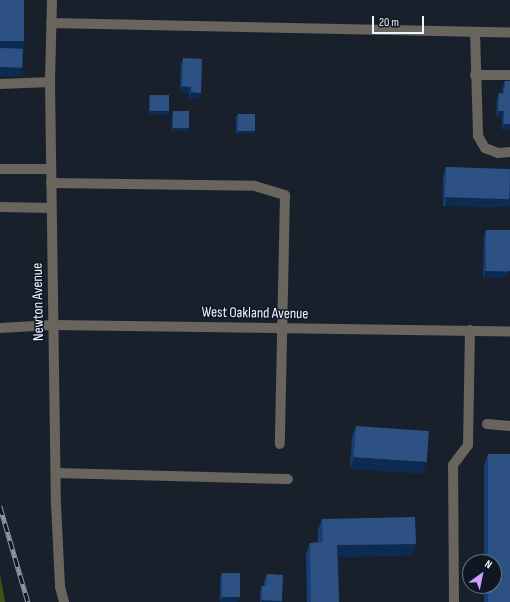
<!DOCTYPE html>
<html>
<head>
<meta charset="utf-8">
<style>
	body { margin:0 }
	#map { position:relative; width:510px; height:602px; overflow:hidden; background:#18202c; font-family:"Sofia Sans Condensed",sans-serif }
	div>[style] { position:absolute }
	.forest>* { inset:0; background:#425314 }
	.minor>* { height:10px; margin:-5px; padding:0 5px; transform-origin:5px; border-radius:5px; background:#69645d }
	.rail>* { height:4.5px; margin-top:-2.25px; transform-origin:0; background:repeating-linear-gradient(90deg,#0f1722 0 9px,#9096a1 0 18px); box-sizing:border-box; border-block:1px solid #9096a1 }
	.wall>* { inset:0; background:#163e74 }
	.shaded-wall>* { inset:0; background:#0d2a51; transform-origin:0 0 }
	.building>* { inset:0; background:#2e5183; transform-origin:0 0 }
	span { translate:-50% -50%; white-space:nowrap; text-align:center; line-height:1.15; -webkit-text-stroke:3px #0f1722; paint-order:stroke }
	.street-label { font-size:15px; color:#eff4fd }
	.north { position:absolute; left:462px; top:554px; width:40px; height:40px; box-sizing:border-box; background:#0f1722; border:1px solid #696f7a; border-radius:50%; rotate:33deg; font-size:11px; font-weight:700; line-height:16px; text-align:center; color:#eff4fd }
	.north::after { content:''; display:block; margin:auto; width:14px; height:18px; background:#d29dfd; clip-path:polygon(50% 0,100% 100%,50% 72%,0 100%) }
	.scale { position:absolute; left:372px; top:16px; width:52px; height:18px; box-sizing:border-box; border:2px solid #eff4fd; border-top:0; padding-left:5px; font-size:12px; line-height:14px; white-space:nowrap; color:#eff4fd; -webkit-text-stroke:3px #0f1722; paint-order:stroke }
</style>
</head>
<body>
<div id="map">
	<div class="forest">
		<i style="clip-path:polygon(0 574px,5px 602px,0 602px)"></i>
	</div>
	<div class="minor">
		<i style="left:52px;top:0;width:82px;rotate:91.4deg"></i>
		<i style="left:50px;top:82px;width:422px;rotate:89.2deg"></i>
		<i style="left:56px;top:504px;width:83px;rotate:87.2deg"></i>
		<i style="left:60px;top:587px;width:16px;rotate:75deg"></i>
		<i style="left:51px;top:23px;width:459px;rotate:1.2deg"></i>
		<i style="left:475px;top:32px;width:104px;rotate:88.3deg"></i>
		<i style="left:478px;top:136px;width:14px;rotate:60deg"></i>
		<i style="left:485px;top:148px;width:14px;rotate:21deg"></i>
		<i style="left:498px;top:153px;width:12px;rotate:-5deg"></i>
		<i style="left:475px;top:75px;width:35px"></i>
		<i style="left:0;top:84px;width:50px;rotate:-2.3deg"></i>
		<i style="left:0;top:169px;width:51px"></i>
		<i style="left:51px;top:183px;width:204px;rotate:0.8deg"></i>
		<i style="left:255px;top:186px;width:31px;rotate:17deg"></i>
		<i style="left:285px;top:195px;width:249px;rotate:91.2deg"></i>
		<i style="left:0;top:207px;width:51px;rotate:1.1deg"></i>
		<i style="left:0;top:328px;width:53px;rotate:-3.2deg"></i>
		<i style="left:53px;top:325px;width:457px;rotate:0.8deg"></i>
		<i style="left:487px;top:424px;width:23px;rotate:5deg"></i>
		<i style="left:56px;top:473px;width:232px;rotate:1.5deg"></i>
		<i style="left:454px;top:602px;width:137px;rotate:-90.4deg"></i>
		<i style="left:453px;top:465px;width:25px;rotate:-53deg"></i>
		<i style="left:468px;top:445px;width:115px;rotate:-89deg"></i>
	</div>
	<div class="rail">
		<i style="left:0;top:506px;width:100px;rotate:73.7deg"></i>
	</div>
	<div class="wall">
		<i style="clip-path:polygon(183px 58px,199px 99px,189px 99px,189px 93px,180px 92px,181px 65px)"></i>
		<i style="clip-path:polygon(505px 81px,510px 81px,510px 130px,502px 130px,502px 117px,496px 117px,497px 100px,499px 93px,502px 94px,503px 87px)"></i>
		<i style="clip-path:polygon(150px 95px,169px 111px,168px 115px,149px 114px,149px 98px)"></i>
		<i style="clip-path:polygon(173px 112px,188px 131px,172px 131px,172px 115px)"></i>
		<i style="clip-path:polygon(238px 114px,255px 131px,254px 134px,236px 134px,236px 117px)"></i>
		<i style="clip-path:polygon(446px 167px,510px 169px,510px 207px,443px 206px,443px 176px)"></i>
		<i style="clip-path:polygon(486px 230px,509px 272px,506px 278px,483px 278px,484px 236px)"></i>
		<i style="clip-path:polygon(356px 426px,423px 473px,350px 469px,352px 438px)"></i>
		<i style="clip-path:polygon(488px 454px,510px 602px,484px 602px,484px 586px,494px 586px,494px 562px,484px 562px,484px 466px)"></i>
		<i style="clip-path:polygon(322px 519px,416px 544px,412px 555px,338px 557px,339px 602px,307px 602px,306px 554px,310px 543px,318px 543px,318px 530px)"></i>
		<i style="clip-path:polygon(222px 573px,237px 602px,220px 602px,220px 579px)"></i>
		<i style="clip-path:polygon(267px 574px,282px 602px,260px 602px,260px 592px,262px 586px,264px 586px,264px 581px)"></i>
	</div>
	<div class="shaded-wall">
		<i style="left:0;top:41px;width:24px;height:9px"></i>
		<i style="left:0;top:67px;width:23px;height:9px"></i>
		<i style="clip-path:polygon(182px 86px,191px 87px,189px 93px,180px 92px)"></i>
		<i style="clip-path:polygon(191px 92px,201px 93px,199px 99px,189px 99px)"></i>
		<i style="clip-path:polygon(150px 111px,169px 111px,168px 115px,149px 114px)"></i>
		<i style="clip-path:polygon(498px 111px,504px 111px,502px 117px,496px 117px)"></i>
		<i style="clip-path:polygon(504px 124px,510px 124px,510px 130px,502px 130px)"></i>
		<i style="left:173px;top:128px;width:16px;height:3px"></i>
		<i style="clip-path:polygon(238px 131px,255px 131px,254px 134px,236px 134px)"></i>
		<i style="left:446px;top:197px;width:64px;height:9px;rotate:1deg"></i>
		<i style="clip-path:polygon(485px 271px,509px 272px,506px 278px,483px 278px)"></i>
		<i style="clip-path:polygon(354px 457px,427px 462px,423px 473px,350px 469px)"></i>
		<i style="clip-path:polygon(416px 544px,412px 555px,333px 557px,337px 545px)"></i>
		<i style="clip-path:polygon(222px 597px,239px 597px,237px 602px,220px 602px)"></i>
		<i style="clip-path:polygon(262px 600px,282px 601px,282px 602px,261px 602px)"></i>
	</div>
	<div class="building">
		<i style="left:0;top:0;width:24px;height:41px"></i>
		<i style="left:0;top:48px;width:23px;height:19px;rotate:2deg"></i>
		<i style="clip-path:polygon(183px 58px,202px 59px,201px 93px,191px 92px,191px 87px,182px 86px)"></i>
		<i style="clip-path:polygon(505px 81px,510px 81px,510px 124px,504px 124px,504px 111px,498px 111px,499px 93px,504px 94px)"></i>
		<i style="left:150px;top:95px;width:19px;height:16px"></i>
		<i style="left:189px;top:111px;width:17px;height:16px;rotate:90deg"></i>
		<i style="left:238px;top:114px;width:17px;height:17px"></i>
		<i style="left:446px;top:167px;width:64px;height:30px;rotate:2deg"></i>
		<i style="left:486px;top:230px;width:24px;height:41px"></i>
		<i style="left:356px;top:426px;width:73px;height:31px;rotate:4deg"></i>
		<i style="clip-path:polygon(488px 454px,510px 454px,510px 602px,488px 602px,488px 586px,494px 586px,494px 562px,488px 562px)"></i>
		<i style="clip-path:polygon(415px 517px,416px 544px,337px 545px,339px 602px,311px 602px,310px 543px,323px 542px,322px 519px)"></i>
		<i style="left:222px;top:573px;width:18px;height:24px"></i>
		<i style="clip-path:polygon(267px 574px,283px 575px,282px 601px,262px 600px,262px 586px,266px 586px)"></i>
	</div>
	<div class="street-label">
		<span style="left:38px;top:302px;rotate:-91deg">Newton Avenue</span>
		<span style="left:255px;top:313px;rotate:1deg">West Oakland Avenue</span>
	</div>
	<div class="north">N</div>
	<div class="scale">20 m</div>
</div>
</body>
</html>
